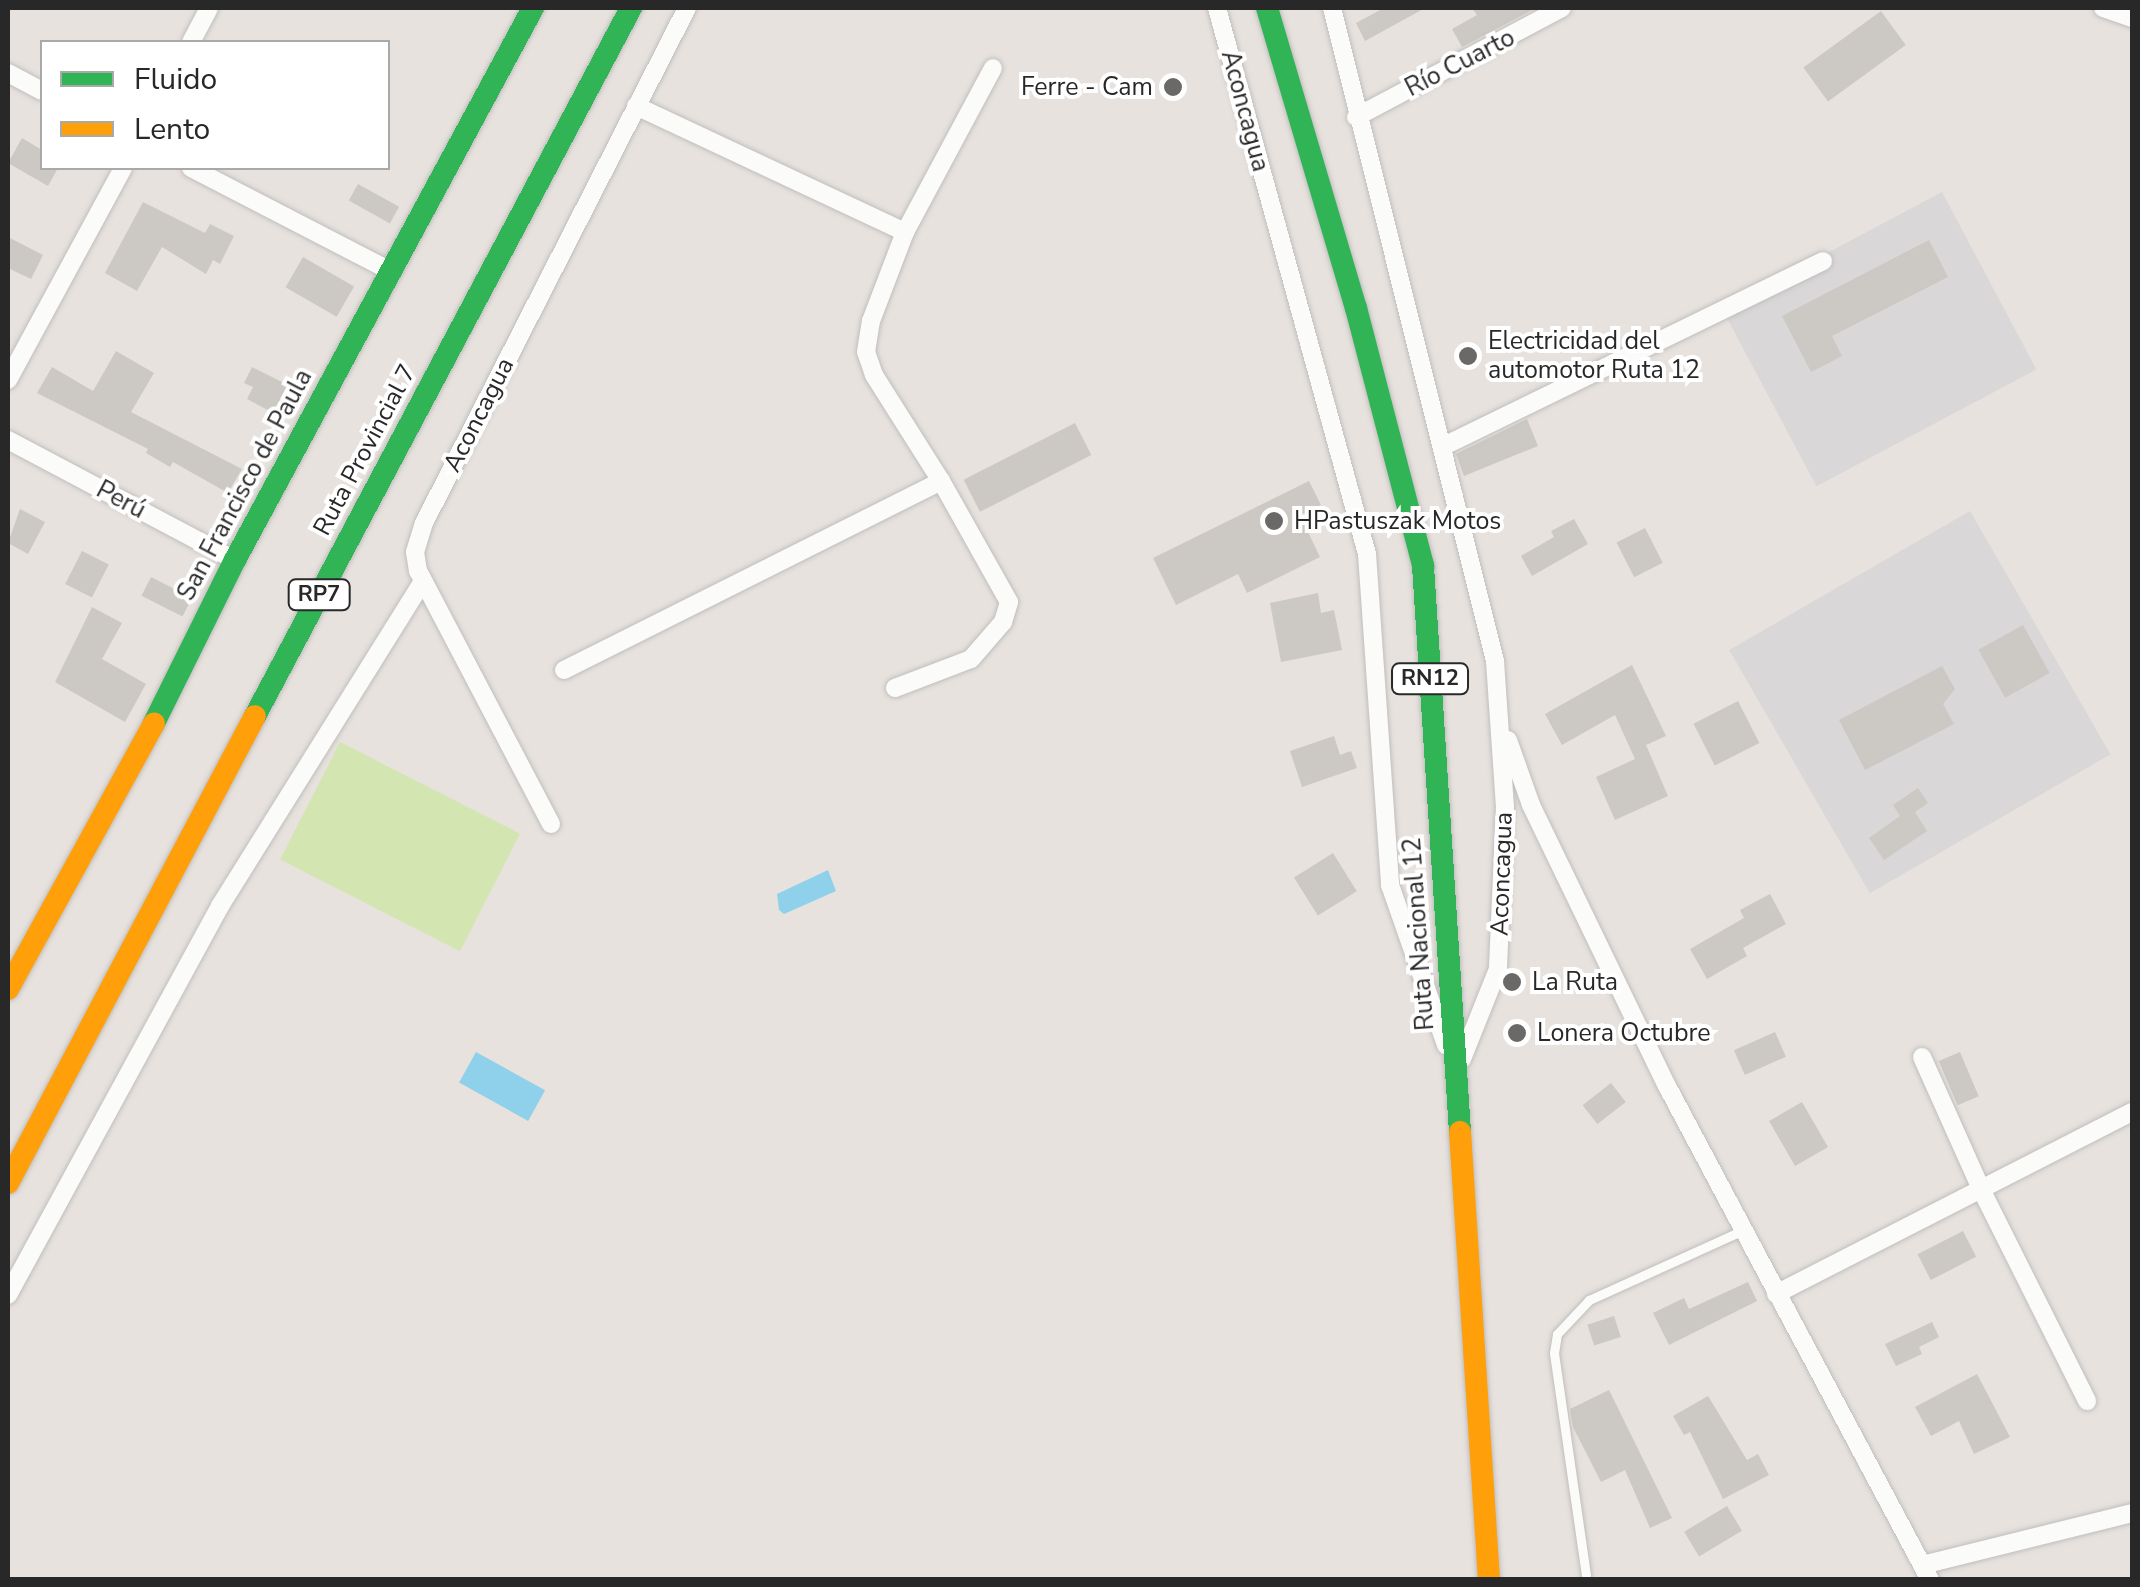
<!DOCTYPE html>
<html>
<head>
<meta charset="utf-8">
<style>
	body { margin:0 }
	#map { position:relative; width:2140px; height:1587px; overflow:hidden; background:#e7e2dd; font-family:"Nunito Sans",sans-serif }
	div>[style] { position:absolute }
	.industrial>* { inset:0; background:#dad7d9; transform-origin:0 0 }
	.pitch>* { inset:0; background:#d3e6b2; transform-origin:0 0 }
	.water>* { inset:0; background:#8fd1ea; transform-origin:0 0 }
	.building>* { inset:0; background:#ccc8c4; transform-origin:0 0 }
	.roads { filter:drop-shadow(0 0 2px #c0bebf) drop-shadow(0 0 2px #c0bebf) }
	.lane>* { height:9px; margin:-4.5px; padding:0 4.5px; transform-origin:4.5px; border-radius:4.5px; background:#fbfbfa }
	.street>* { height:18px; margin:-9px; padding:0 9px; transform-origin:9px; border-radius:9px; background:#fbfbfa }
	.fast>* { height:22px; margin:-11px; padding:0 11px; transform-origin:11px; border-radius:11px; background:#30b455 }
	.slow>* { height:22px; margin:-11px; padding:0 11px; transform-origin:11px; border-radius:11px; background:#ff9f0a }
	.dots>* { width:28px; height:28px; translate:-50% -50%; box-sizing:border-box; border:5px solid #fff; border-radius:50% }
	span { translate:-50% -50%; white-space:nowrap; text-align:center; line-height:1.15; -webkit-text-stroke:8px #fff; paint-order:stroke }
	.shield-label span { padding:2px 8px; background:#fff; border:2px solid; border-radius:8px; -webkit-text-stroke-width:0 }
	.shield-label { font-size:22px; color:#282828; font-weight:700 }
	.street-label { font-size:25px; color:#282828 }
	.poi-label { font-size:25px; color:#282828 }
	.right { translate:-100% -50%; text-align:right }
	.left { translate:0 -50%; text-align:left }
	.frame { position:absolute; inset:0; border:10px solid #282828; pointer-events:none }
	.legend { position:absolute; left:40px; top:40px; width:350px; height:130px; box-sizing:border-box; background:#fff; border:2px solid #a9a9a9; margin:0; padding:12px 18px; list-style:none; font-size:30px; color:#282828 }
	.legend li { display:flex; align-items:center; gap:20px; height:50px }
	.legend b { width:50px; border:2px solid #a9a9a9 }
</style>
</head>
<body>
<div id="map">
	<div class="industrial">
		<i style="left:1942px;top:192px;width:201px;height:249px;rotate:62deg"></i>
		<i style="left:1970px;top:511px;width:281px;height:278px;rotate:60deg"></i>
	</div>
	<div class="pitch">
		<i style="left:340px;top:742px;width:202px;height:132px;rotate:27deg"></i>
	</div>
	<div class="water">
		<i style="clip-path:polygon(828px 870px,836px 891px,784px 914px,779px 910px,777px 894px)"></i>
		<i style="left:476px;top:1052px;width:79px;height:35px;rotate:29deg"></i>
	</div>
	<div class="building">
		<i style="clip-path:polygon(1384px 8px,1425px 8px,1365px 41px,1356px 23px)"></i>
		<i style="clip-path:polygon(1472px 8px,1536px 8px,1462px 47px,1452px 29px,1477px 15px)"></i>
		<i style="left:1881px;top:11px;width:42px;height:96px;rotate:54deg"></i>
		<i style="clip-path:polygon(22px 138px,42px 150px,42px 168px,58px 168px,48px 186px,8px 163px)"></i>
		<i style="left:358px;top:184px;width:47px;height:19px;rotate:29deg"></i>
		<i style="clip-path:polygon(143px 202px,205px 233px,210px 224px,234px 236px,220px 264px,213px 260px,206px 274px,162px 247px,137px 291px,105px 273px)"></i>
		<i style="clip-path:polygon(8px 237px,43px 255px,31px 279px,8px 268px)"></i>
		<i style="clip-path:polygon(1929px 240px,1948px 277px,1832px 336px,1842px 356px,1811px 372px,1782px 316px)"></i>
		<i style="left:303px;top:257px;width:59px;height:35px;rotate:30deg"></i>
		<i style="clip-path:polygon(116px 351px,154px 373px,131px 412px,242px 469px,228px 493px,173px 462px,170px 467px,146px 453px,148px 449px,37px 393px,52px 367px,93px 391px)"></i>
		<i style="clip-path:polygon(252px 367px,292px 387px,277px 415px,247px 399px,253px 387px,244px 383px)"></i>
		<i style="clip-path:polygon(1527px 419px,1538px 446px,1464px 476px,1456px 454px)"></i>
		<i style="left:1075px;top:423px;width:36px;height:125px;rotate:63deg"></i>
		<i style="clip-path:polygon(1309px 481px,1321px 505px,1300px 515px,1320px 557px,1247px 593px,1238px 574px,1176px 605px,1153px 558px)"></i>
		<i style="clip-path:polygon(20px 509px,45px 522px,28px 554px,8px 543px)"></i>
		<i style="clip-path:polygon(1574px 519px,1588px 544px,1532px 576px,1521px 556px,1554px 537px,1551px 531px)"></i>
		<i style="left:1645px;top:528px;width:39px;height:32px;rotate:63deg"></i>
		<i style="left:82px;top:551px;width:30px;height:37px;rotate:27deg"></i>
		<i style="left:151px;top:577px;width:46px;height:21px;rotate:27deg"></i>
		<i style="clip-path:polygon(1318px 593px,1321px 613px,1334px 610px,1342px 650px,1281px 662px,1270px 603px)"></i>
		<i style="clip-path:polygon(92px 607px,122px 623px,102px 659px,146px 684px,125px 722px,55px 682px)"></i>
		<i style="left:2023px;top:625px;width:55px;height:51px;rotate:61deg"></i>
		<i style="clip-path:polygon(1632px 665px,1666px 736px,1646px 745px,1668px 796px,1615px 820px,1596px 777px,1635px 759px,1615px 715px,1562px 745px,1545px 714px)"></i>
		<i style="clip-path:polygon(1942px 666px,1955px 689px,1943px 704px,1954px 724px,1865px 770px,1839px 720px)"></i>
		<i style="left:1738px;top:701px;width:47px;height:50px;rotate:63deg"></i>
		<i style="clip-path:polygon(1334px 736px,1340px 755px,1351px 751px,1357px 768px,1302px 787px,1290px 751px)"></i>
		<i style="clip-path:polygon(1918px 788px,1928px 803px,1915px 812px,1927px 831px,1884px 860px,1869px 838px,1900px 816px,1893px 805px)"></i>
		<i style="left:1333px;top:853px;width:45px;height:46px;rotate:58deg"></i>
		<i style="clip-path:polygon(1770px 894px,1786px 924px,1743px 948px,1747px 956px,1707px 979px,1690px 949px,1744px 918px,1740px 910px)"></i>
		<i style="left:1775px;top:1032px;width:27px;height:45px;rotate:66deg"></i>
		<i style="left:1960px;top:1052px;width:48px;height:23px;rotate:67deg"></i>
		<i style="left:1611px;top:1083px;width:24px;height:36px;rotate:52deg"></i>
		<i style="left:1802px;top:1102px;width:52px;height:38px;rotate:60deg"></i>
		<i style="left:1963px;top:1231px;width:29px;height:51px;rotate:63deg"></i>
		<i style="clip-path:polygon(1748px 1282px,1757px 1301px,1669px 1345px,1653px 1313px,1684px 1298px,1689px 1309px)"></i>
		<i style="left:1614px;top:1316px;width:22px;height:28px;rotate:72deg"></i>
		<i style="clip-path:polygon(1932px 1322px,1939px 1337px,1919px 1347px,1922px 1354px,1896px 1366px,1885px 1344px)"></i>
		<i style="clip-path:polygon(1977px 1374px,2010px 1437px,1974px 1454px,1959px 1421px,1931px 1436px,1915px 1407px)"></i>
		<i style="clip-path:polygon(1609px 1390px,1672px 1518px,1650px 1528px,1625px 1470px,1601px 1482px,1573px 1427px,1570px 1409px)"></i>
		<i style="clip-path:polygon(1708px 1396px,1747px 1460px,1758px 1454px,1769px 1475px,1723px 1499px,1690px 1432px,1684px 1435px,1673px 1416px)"></i>
		<i style="left:1727px;top:1506px;width:29px;height:50px;rotate:59deg"></i>
	</div>
	<div class="roads">
		<div class="lane">
			<i style="left:1586px;top:1575px;width:224px;rotate:-98.2deg"></i>
			<i style="left:1554px;top:1353px;width:19px;rotate:-81deg"></i>
			<i style="left:1557px;top:1334px;width:47px;rotate:-46.7deg"></i>
			<i style="left:1589px;top:1300px;width:169px;rotate:-24.4deg"></i>
		</div>
		<div class="street">
			<i style="left:1217px;top:8px;width:566px;rotate:74.64deg"></i>
			<i style="left:1367px;top:554px;width:332px;rotate:86deg"></i>
			<i style="left:1390px;top:885px;width:170px;rotate:70.7deg"></i>
			<i style="left:1332px;top:8px;width:673px;rotate:75.98deg"></i>
			<i style="left:1495px;top:661px;width:145px;rotate:86.1deg"></i>
			<i style="left:1505px;top:806px;width:163px;rotate:92.5deg"></i>
			<i style="left:1498px;top:969px;width:97px;rotate:111.8deg"></i>
			<i style="left:2103px;top:8px;width:31px;rotate:19deg"></i>
			<i style="left:191px;top:42px;width:38px;rotate:-62deg"></i>
			<i style="left:8px;top:73px;width:38px;rotate:28deg"></i>
			<i style="left:636px;top:106px;width:297px;rotate:25.1deg"></i>
			<i style="left:1356px;top:117px;width:233px;rotate:-27.9deg"></i>
			<i style="left:191px;top:168px;width:223px;rotate:27.3deg"></i>
			<i style="left:8px;top:380px;width:241px;rotate:-61.5deg"></i>
			<i style="left:8px;top:440px;width:257px;rotate:27.9deg"></i>
			<i style="left:1442px;top:447px;width:424px;rotate:-26deg"></i>
			<i style="left:564px;top:670px;width:422px;rotate:-26.6deg"></i>
			<i style="left:895px;top:688px;width:81px;rotate:-20.9deg"></i>
			<i style="left:971px;top:659px;width:49px;rotate:-49.1deg"></i>
			<i style="left:1003px;top:622px;width:21px;rotate:-73deg"></i>
			<i style="left:1009px;top:602px;width:139px;rotate:-119.3deg"></i>
			<i style="left:941px;top:481px;width:125px;rotate:-122.3deg"></i>
			<i style="left:874px;top:375px;width:24px;rotate:-109deg"></i>
			<i style="left:866px;top:352px;width:31px;rotate:-81deg"></i>
			<i style="left:871px;top:321px;width:95px;rotate:-69.1deg"></i>
			<i style="left:905px;top:232px;width:186px;rotate:-61.8deg"></i>
			<i style="left:1508px;top:740px;width:69px;rotate:70.5deg"></i>
			<i style="left:1531px;top:805px;width:312px;rotate:64.2deg"></i>
			<i style="left:1667px;top:1086px;width:560px;rotate:61.97deg"></i>
			<i style="left:551px;top:824px;width:286px;rotate:-117.7deg"></i>
			<i style="left:418px;top:571px;width:19px;rotate:-99deg"></i>
			<i style="left:415px;top:552px;width:30px;rotate:-73deg"></i>
			<i style="left:424px;top:523px;width:578px;rotate:-62.95deg"></i>
			<i style="left:1922px;top:1057px;width:147px;rotate:65.9deg"></i>
			<i style="left:1982px;top:1191px;width:235px;rotate:63.4deg"></i>
			<i style="left:1776px;top:1294px;width:400px;rotate:-27.1deg"></i>
			<i style="left:8px;top:1295px;width:443px;rotate:-61.4deg"></i>
			<i style="left:220px;top:906px;width:383px;rotate:-58deg"></i>
			<i style="left:1922px;top:1565px;width:216px;rotate:-13.9deg"></i>
		</div>
		<div class="fast">
			<i style="left:1267px;top:8px;width:313px;rotate:73.5deg"></i>
			<i style="left:1356px;top:308px;width:267px;rotate:75.4deg"></i>
			<i style="left:1423px;top:566px;width:567px;rotate:86.26deg"></i>
			<i style="left:255px;top:716px;width:802px;rotate:-62.03deg"></i>
			<i style="left:154px;top:723px;width:182px;rotate:-63.6deg"></i>
			<i style="left:235px;top:560px;width:627px;rotate:-61.64deg"></i>
		</div>
		<div class="slow">
			<i style="left:8px;top:989px;width:303px;rotate:-61.2deg"></i>
			<i style="left:1460px;top:1132px;width:449px;rotate:86.3deg"></i>
			<i style="left:8px;top:1183px;width:528px;rotate:-62.13deg"></i>
		</div>
	</div>
	<div class="dots">
		<i style="left:1173px;top:87px;background:#6b6967"></i>
		<i style="left:1468px;top:356px;background:#6b6967"></i>
		<i style="left:1274px;top:521px;background:#6b6967"></i>
		<i style="left:1512px;top:982px;background:#6b6967"></i>
		<i style="left:1517px;top:1033px;background:#6b6967"></i>
	</div>
	<div class="shield-label">
		<span style="left:319px;top:595px">RP7</span>
		<span style="left:1430px;top:679px">RN12</span>
	</div>
	<div class="street-label">
		<span style="left:1460px;top:63px;rotate:-27deg">Río Cuarto</span>
		<span style="left:1245px;top:111px;rotate:75deg">Aconcagua</span>
		<span style="left:479px;top:415px;rotate:-63deg">Aconcagua</span>
		<span style="left:365px;top:450px;rotate:-62deg">Ruta Provincial 7</span>
		<span style="left:245px;top:485px;rotate:-62deg">San Francisco de Paula</span>
		<span style="left:121px;top:500px;rotate:28deg">Perú</span>
		<span style="left:1502px;top:874px;rotate:-88deg">Aconcagua</span>
		<span style="left:1419px;top:934px;rotate:-94deg">Ruta Nacional 12</span>
	</div>
	<div class="poi-label">
		<span class="right" style="left:1153px;top:87px">Ferre - Cam</span>
		<span class="left" style="left:1488px;top:356px">Electricidad del<br>automotor Ruta 12</span>
		<span class="left" style="left:1294px;top:521px">HPastuszak Motos</span>
		<span class="left" style="left:1532px;top:982px">La Ruta</span>
		<span class="left" style="left:1537px;top:1033px">Lonera Octubre</span>
	</div>
	<div class="frame"></div>
	<ul class="legend">
	<li><b style="height:12px;background:#30b455"></b>Fluido</li>
	<li><b style="height:12px;background:#ff9f0a"></b>Lento</li>
	</ul>
</div>
</body>
</html>
